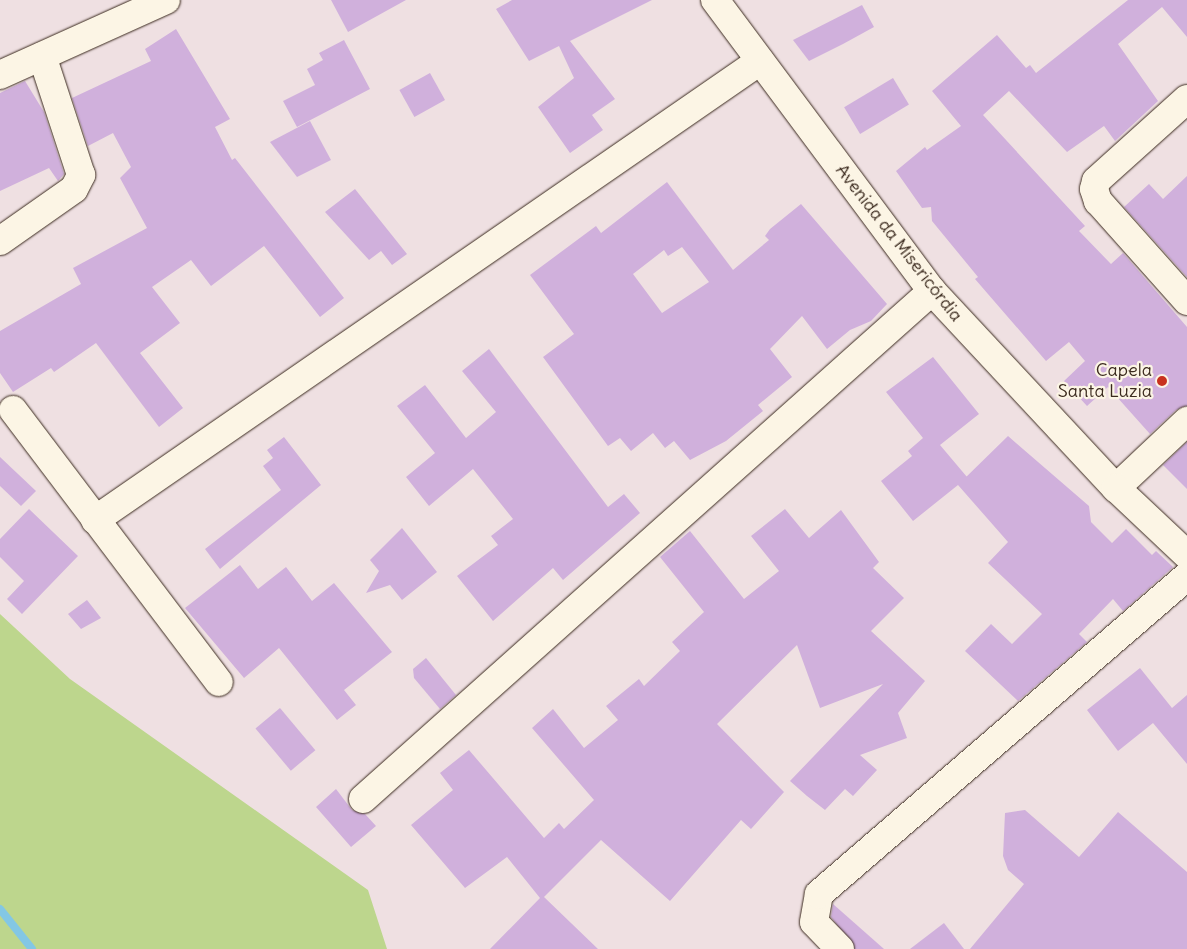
<!DOCTYPE html>
<html>
<head>
<meta charset="utf-8">
<style>
	body { margin:0 }
	#map { position:relative; width:1187px; height:949px; overflow:hidden; background:#efe0e2; font-family:Delius,sans-serif }
	div>[style] { position:absolute }
	.green>* { inset:0; background:#bdd68d }
	.stream>* { height:8px; margin:-4px; padding:0 4px; transform-origin:4px; border-radius:4px; background:#83c7e4 }
	.building>* { inset:0; background:#d0b0dc; transform-origin:0 0 }
	.roads { filter:drop-shadow(0 0 1px #3b2a1e) drop-shadow(0 0 1px #3b2a1e) }
	.minor>* { height:28px; margin:-14px; padding:0 14px; transform-origin:14px; border-radius:14px; background:#fcf5e5 }
	.tertiary>* { height:28px; margin:-14px; padding:0 14px; transform-origin:14px; border-radius:14px; background:#fcf5e5 }
	.dots>* { width:14px; height:14px; translate:-50% -50%; box-sizing:border-box; border:2px solid #fcf5e5; border-radius:50% }
	span { translate:-50% -50%; white-space:nowrap; text-align:center; line-height:1.15; -webkit-text-stroke:4.5px #fcf5e5; paint-order:stroke }
	.street-label { font-size:18px; color:#3b2a1e }
	.poi-label { font-size:18px; color:#3b2a1e }
	.right { translate:-100% -50%; text-align:right }
</style>
</head>
<body>
<div id="map">
	<div class="green">
		<i style="clip-path:polygon(0 614px,70px 679px,368px 890px,387px 949px,0 949px)"></i>
	</div>
	<div class="stream">
		<i style="left:0;top:909px;width:51px;rotate:51.3deg"></i>
	</div>
	<div class="building">
		<i style="clip-path:polygon(331px 0,406px 0,348px 32px)"></i>
		<i style="clip-path:polygon(512px 0,652px 0,570px 41px,615px 99px,592px 115px,603px 130px,570px 153px,538px 107px,574px 78px,559px 46px,529px 61px,496px 9px)"></i>
		<i style="clip-path:polygon(1128px 0,1187px 0,1187px 37px,1162px 7px,1118px 44px,1158px 101px,1115px 141px,1104px 126px,1067px 152px,1009px 91px,983px 115px,1085px 226px,1079px 231px,1111px 264px,1123px 253px,1187px 327px,1187px 406px,1176px 410px,1150px 434px,1108px 387px,1087px 406px,1064px 381px,1085px 361px,1069px 342px,1046px 361px,975px 279px,978px 277px,932px 221px,931px 207px,922px 208px,896px 171px,925px 147px,927px 150px,961px 126px,932px 91px,997px 35px,1026px 68px,1030px 65px,1036px 73px)"></i>
		<i style="clip-path:polygon(862px 5px,874px 27px,843px 44px,809px 61px,793px 40px)"></i>
		<i style="clip-path:polygon(176px 29px,230px 119px,215px 127px,232px 160px,235px 158px,344px 298px,320px 317px,264px 246px,211px 286px,191px 260px,152px 287px,180px 323px,140px 353px,183px 408px,159px 427px,96px 343px,54px 372px,51px 368px,13px 392px,0 373px,0 331px,81px 284px,73px 268px,147px 228px,120px 178px,131px 167px,113px 133px,88px 146px,72px 98px,151px 61px,145px 49px)"></i>
		<i style="clip-path:polygon(344px 40px,370px 89px,297px 127px,283px 101px,315px 85px,307px 69px,323px 60px,319px 53px)"></i>
		<i style="left:430px;top:73px;width:31px;height:35px;rotate:61deg"></i>
		<i style="left:893px;top:78px;width:31px;height:57px;rotate:59deg"></i>
		<i style="clip-path:polygon(25px 81px,44px 112px,64px 174px,58px 181px,49px 168px,0 191px,0 93px)"></i>
		<i style="clip-path:polygon(310px 121px,331px 160px,297px 177px,270px 142px)"></i>
		<i style="clip-path:polygon(1187px 176px,1187px 277px,1124px 207px,1149px 184px,1163px 199px)"></i>
		<i style="clip-path:polygon(evenodd,667px 182px,733px 270px,769px 240px,765px 236px,770px 229px,801px 204px,887px 304px,871px 321px,850px 330px,827px 349px,802px 316px,770px 349px,792px 377px,758px 405px,763px 411px,726px 441px,690px 460px,674px 441px,665px 448px,653px 433px,631px 451px,620px 438px,608px 446px,543px 357px,574px 334px,530px 275px,596px 226px,601px 233px,667px 182px,682px 247px,709px 282px,662px 313px,633px 274px,664px 250px,668px 256px,682px 247px)"></i>
		<i style="clip-path:polygon(355px 189px,407px 254px,392px 265px,381px 251px,369px 260px,325px 212px)"></i>
		<i style="clip-path:polygon(489px 349px,608px 507px,624px 494px,640px 513px,563px 580px,553px 568px,493px 621px,457px 576px,498px 545px,491px 536px,513px 519px,473px 469px,429px 506px,406px 477px,435px 453px,397px 406px,425px 385px,466px 438px,496px 412px,462px 371px)"></i>
		<i style="clip-path:polygon(933px 357px,979px 414px,940px 445px,967px 477px,962px 481px,1008px 436px,1089px 506px,1091px 522px,1112px 543px,1126px 529px,1152px 555px,1156px 551px,1173px 567px,1123px 611px,1113px 599px,1079px 634px,1087px 642px,1018px 701px,965px 651px,991px 624px,1012px 644px,1042px 614px,988px 563px,1008px 542px,958px 485px,913px 521px,881px 481px,912px 456px,908px 451px,923px 438px,886px 392px)"></i>
		<i style="clip-path:polygon(284px 437px,321px 485px,220px 569px,205px 549px,281px 490px,263px 466px,273px 458px,267px 450px)"></i>
		<i style="clip-path:polygon(1187px 442px,1187px 489px,1163px 465px)"></i>
		<i style="clip-path:polygon(0 457px,36px 491px,21px 506px,0 486px)"></i>
		<i style="clip-path:polygon(29px 509px,78px 556px,22px 614px,7px 599px,24px 581px,0 557px,0 539px)"></i>
		<i style="clip-path:polygon(785px 509px,809px 538px,841px 510px,879px 562px,873px 568px,904px 598px,871px 631px,925px 681px,898px 713px,907px 738px,860px 755px,877px 770px,853px 796px,845px 789px,825px 810px,807px 796px,790px 781px,883px 684px,820px 708px,797px 645px,717px 724px,784px 792px,751px 829px,741px 820px,670px 901px,601px 840px,544px 897px,598px 949px,490px 949px,540px 898px,507px 857px,465px 888px,411px 825px,453px 790px,440px 773px,469px 750px,544px 838px,559px 823px,564px 829px,594px 800px,532px 728px,553px 709px,584px 748px,618px 720px,606px 706px,639px 679px,644px 686px,680px 651px,672px 642px,704px 612px,660px 557px,690px 531px,744px 599px,779px 571px,751px 536px)"></i>
		<i style="clip-path:polygon(402px 528px,437px 572px,402px 600px,390px 585px,366px 593px,379px 571px,370px 560px)"></i>
		<i style="clip-path:polygon(240px 565px,258px 589px,286px 567px,312px 601px,334px 583px,392px 652px,344px 690px,356px 705px,337px 720px,279px 648px,244px 678px,185px 608px)"></i>
		<i style="clip-path:polygon(87px 600px,101px 618px,81px 629px,68px 614px)"></i>
		<i style="clip-path:polygon(426px 658px,456px 695px,440px 709px,414px 678px,413px 669px)"></i>
		<i style="clip-path:polygon(1140px 668px,1172px 708px,1187px 695px,1187px 764px,1153px 723px,1118px 751px,1087px 710px)"></i>
		<i style="left:280px;top:708px;width:55px;height:32px;rotate:50deg"></i>
		<i style="clip-path:polygon(336px 789px,352px 810px,365px 814px,376px 826px,351px 847px,316px 807px)"></i>
		<i style="clip-path:polygon(1025px 810px,1079px 857px,1118px 812px,1187px 872px,1187px 949px,970px 949px,1024px 884px,1008px 870px,1003px 856px,1005px 813px)"></i>
		<i style="clip-path:polygon(833px 904px,884px 949px,855px 949px,831px 917px)"></i>
		<i style="clip-path:polygon(944px 923px,964px 949px,910px 949px)"></i>
	</div>
	<div class="roads">
		<div class="minor">
			<i style="left:0;top:75px;width:182px;rotate:-24.3deg"></i>
			<i style="left:1187px;top:99px;width:122px;rotate:138deg"></i>
			<i style="left:1096px;top:181px;width:8px;rotate:104deg"></i>
			<i style="left:1094px;top:189px;width:13px;rotate:72deg"></i>
			<i style="left:1098px;top:201px;width:134px;rotate:48.3deg"></i>
			<i style="left:0;top:241px;width:90px;rotate:-35.1deg"></i>
			<i style="left:74px;top:189px;width:16px;rotate:-63deg"></i>
			<i style="left:81px;top:175px;width:125px;rotate:-108.1deg"></i>
			<i style="left:13px;top:410px;width:341px;rotate:52.9deg"></i>
			<i style="left:1116px;top:488px;width:98px;rotate:-43.3deg"></i>
			<i style="left:95px;top:520px;width:808px;rotate:-34.61deg"></i>
			<i style="left:363px;top:799px;width:763px;rotate:-41.76deg"></i>
			<i style="left:840px;top:949px;width:37px;rotate:-134deg"></i>
			<i style="left:814px;top:922px;width:28px;rotate:-80deg"></i>
			<i style="left:819px;top:894px;width:486px;rotate:-40.8deg"></i>
		</div>
		<div class="tertiary">
			<i style="left:715px;top:0;width:363px;rotate:53.3deg"></i>
			<i style="left:932px;top:291px;width:270px;rotate:47deg"></i>
			<i style="left:1116px;top:488px;width:98px;rotate:43.3deg"></i>
		</div>
	</div>
	<div class="dots">
		<i style="left:1162px;top:381px;background:#c8321e"></i>
	</div>
	<div class="street-label">
		<span style="left:899px;top:243px;rotate:52deg">Avenida da Misericórdia</span>
	</div>
	<div class="poi-label">
		<span class="right" style="left:1152px;top:381px">Capela<br>Santa Luzia</span>
	</div>
</div>
</body>
</html>
